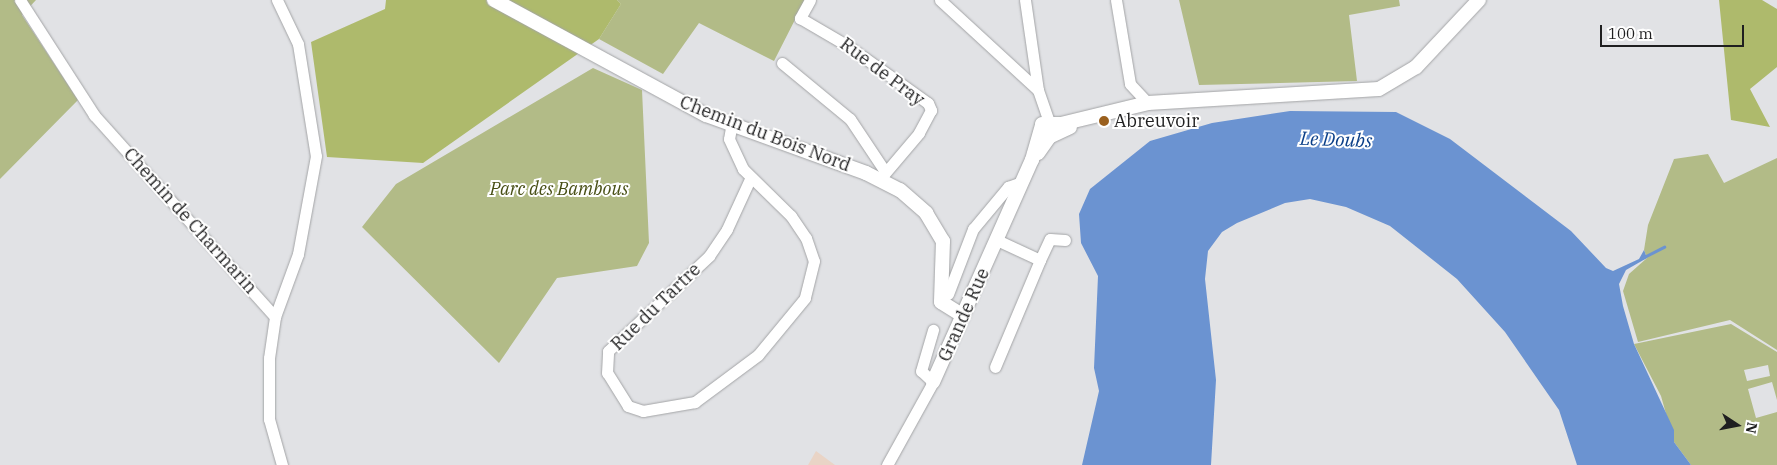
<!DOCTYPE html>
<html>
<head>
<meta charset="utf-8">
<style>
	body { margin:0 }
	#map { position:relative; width:1777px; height:465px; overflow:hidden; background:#e1e2e5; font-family:"IBM Plex Serif",serif }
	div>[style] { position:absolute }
	.education>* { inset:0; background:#e9d4c6 }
	.green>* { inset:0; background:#b2bb87 }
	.forest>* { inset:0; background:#aeba6c }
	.water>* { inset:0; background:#6b93d1 }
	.stream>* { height:3px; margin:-1.5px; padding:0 1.5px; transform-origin:1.5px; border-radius:1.5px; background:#6b93d1 }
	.roads { filter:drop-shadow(0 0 1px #a3a4a6) drop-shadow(0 0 1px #a3a4a6) }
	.minor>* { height:11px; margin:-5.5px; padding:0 5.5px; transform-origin:5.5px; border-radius:5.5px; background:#fff }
	.tertiary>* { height:14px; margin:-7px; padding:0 7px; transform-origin:7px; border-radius:7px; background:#fff }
	.dots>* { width:14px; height:14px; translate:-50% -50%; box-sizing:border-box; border:2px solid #fff; border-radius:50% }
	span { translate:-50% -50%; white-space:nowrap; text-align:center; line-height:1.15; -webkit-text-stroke:4px #fff; paint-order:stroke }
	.street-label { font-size:18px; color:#1f1f20 }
	.poi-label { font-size:18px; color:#1f1f20 }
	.left { translate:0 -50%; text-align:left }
	.park-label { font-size:18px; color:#474e14; font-style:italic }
	.water-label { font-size:19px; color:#0b3f88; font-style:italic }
	.north { position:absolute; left:1712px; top:400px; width:50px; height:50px; -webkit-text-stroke:4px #fff; paint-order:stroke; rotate:101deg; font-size:14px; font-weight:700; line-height:20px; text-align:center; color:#1f1f20 }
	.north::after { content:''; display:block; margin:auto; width:18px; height:22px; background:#1f1f20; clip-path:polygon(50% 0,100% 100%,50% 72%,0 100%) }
	.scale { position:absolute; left:1600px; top:25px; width:144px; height:22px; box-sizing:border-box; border:2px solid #1f1f20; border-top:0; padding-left:6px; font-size:15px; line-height:18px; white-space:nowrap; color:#1f1f20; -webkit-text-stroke:4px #fff; paint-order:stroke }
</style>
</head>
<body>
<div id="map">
	<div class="education">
		<i style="clip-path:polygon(816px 451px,835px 465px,808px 465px)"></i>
	</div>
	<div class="green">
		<i style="clip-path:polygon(0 0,36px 0,22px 15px,78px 100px,0 179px)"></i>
		<i style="clip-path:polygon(617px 0,805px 0,774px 61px,699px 23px,663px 74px,599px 39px,621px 4px)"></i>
		<i style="clip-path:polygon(1179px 0,1399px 0,1400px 6px,1349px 15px,1357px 81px,1199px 85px)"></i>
		<i style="clip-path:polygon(593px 68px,642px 90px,649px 243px,637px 266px,557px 278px,499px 363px,362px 227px,396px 184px)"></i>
		<i style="clip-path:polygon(1708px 154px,1724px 183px,1777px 158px,1777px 350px,1730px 320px,1638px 342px,1623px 291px,1629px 274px,1647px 258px,1644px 250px,1648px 225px,1674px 159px)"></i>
		<i style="clip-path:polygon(evenodd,1731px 324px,1777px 352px,1777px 400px,1772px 382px,1748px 389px,1756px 418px,1777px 412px,1777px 465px,1691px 465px,1674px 442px,1661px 396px,1634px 344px,1731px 324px,1768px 365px,1770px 376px,1747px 381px,1744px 370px,1768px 365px)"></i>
	</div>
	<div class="forest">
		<i style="clip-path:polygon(386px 0,617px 0,621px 4px,599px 39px,423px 163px,327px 157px,311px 42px,385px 9px)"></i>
		<i style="clip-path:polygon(1719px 0,1762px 0,1777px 9px,1777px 67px,1750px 89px,1770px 127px,1731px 120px)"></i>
	</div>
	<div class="water">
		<i style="clip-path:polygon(1290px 111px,1396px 112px,1450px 139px,1571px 231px,1606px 268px,1613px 271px,1639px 259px,1644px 250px,1647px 258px,1626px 270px,1619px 284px,1623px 306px,1634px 344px,1674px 430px,1674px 442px,1691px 465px,1577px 465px,1559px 410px,1505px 332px,1457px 279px,1390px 226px,1346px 207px,1310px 199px,1285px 203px,1237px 223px,1222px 232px,1208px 251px,1205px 279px,1216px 380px,1211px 465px,1082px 465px,1099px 391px,1094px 368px,1098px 276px,1081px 243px,1079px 214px,1090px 189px,1150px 141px,1212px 123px)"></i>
	</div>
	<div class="stream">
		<i style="left:1642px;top:258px;width:25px;rotate:-27deg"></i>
	</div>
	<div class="roads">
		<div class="minor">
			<i style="left:20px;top:0;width:137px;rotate:57.2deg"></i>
			<i style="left:94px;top:115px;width:271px;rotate:48.1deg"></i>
			<i style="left:277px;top:0;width:49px;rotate:64.5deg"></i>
			<i style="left:298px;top:44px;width:113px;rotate:80.9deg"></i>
			<i style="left:316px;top:156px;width:100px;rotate:100.4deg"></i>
			<i style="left:298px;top:254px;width:67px;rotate:110.1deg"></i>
			<i style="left:275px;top:317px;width:41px;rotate:98.3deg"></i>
			<i style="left:269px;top:358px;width:61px;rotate:90deg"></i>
			<i style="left:269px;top:419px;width:48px;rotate:74.2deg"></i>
			<i style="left:810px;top:0;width:21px;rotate:119deg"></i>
			<i style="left:800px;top:18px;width:56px;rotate:30.3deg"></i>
			<i style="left:848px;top:46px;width:98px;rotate:35.5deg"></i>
			<i style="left:928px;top:103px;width:8px;rotate:67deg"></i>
			<i style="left:931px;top:110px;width:26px;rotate:118deg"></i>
			<i style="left:919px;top:133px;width:60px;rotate:130.3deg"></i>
			<i style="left:940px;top:0;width:133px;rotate:42.6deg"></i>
			<i style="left:1025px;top:0;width:91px;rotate:81.8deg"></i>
			<i style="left:1038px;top:90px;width:34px;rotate:71deg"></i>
			<i style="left:1116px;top:0;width:85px;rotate:80.5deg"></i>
			<i style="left:1130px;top:84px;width:26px;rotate:47deg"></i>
			<i style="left:782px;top:63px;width:88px;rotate:39.5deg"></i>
			<i style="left:850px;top:119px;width:61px;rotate:56.3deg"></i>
			<i style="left:732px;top:122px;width:17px;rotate:100deg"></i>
			<i style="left:729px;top:139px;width:33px;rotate:65deg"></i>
			<i style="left:743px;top:169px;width:67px;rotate:44.4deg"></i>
			<i style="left:791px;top:216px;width:27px;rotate:56deg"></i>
			<i style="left:806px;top:238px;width:24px;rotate:71deg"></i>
			<i style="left:814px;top:261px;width:38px;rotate:104deg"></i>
			<i style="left:805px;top:298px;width:74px;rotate:129.5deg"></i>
			<i style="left:758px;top:355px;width:79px;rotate:143.3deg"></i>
			<i style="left:695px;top:402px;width:53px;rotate:170.2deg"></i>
			<i style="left:643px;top:411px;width:16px;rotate:-162deg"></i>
			<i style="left:628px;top:406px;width:39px;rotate:-122deg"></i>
			<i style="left:607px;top:373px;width:22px;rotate:-87deg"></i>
			<i style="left:608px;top:351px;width:139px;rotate:-43.2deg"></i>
			<i style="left:709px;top:256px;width:32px;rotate:-56deg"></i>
			<i style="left:727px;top:229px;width:55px;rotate:-65.3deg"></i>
			<i style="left:1040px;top:260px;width:23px;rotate:-65deg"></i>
			<i style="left:1050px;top:239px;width:15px;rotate:4deg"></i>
			<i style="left:948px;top:294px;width:70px;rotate:-69deg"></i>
			<i style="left:973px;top:229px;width:55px;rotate:-50.2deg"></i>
			<i style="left:1008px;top:187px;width:15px;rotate:-20deg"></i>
			<i style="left:995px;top:367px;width:116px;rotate:-67.2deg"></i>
			<i style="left:1040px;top:260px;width:47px;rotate:-155.1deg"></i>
			<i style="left:887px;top:465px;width:95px;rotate:-61deg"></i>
			<i style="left:933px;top:382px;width:16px;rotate:-137deg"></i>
			<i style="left:921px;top:371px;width:43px;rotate:-73.7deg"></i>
		</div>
		<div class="tertiary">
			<i style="left:494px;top:0;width:241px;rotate:28.5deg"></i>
			<i style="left:706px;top:115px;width:170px;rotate:19.9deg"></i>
			<i style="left:866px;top:173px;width:38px;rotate:27deg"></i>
			<i style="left:900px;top:190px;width:35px;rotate:41deg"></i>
			<i style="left:926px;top:213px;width:33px;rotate:59deg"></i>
			<i style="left:943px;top:241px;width:61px;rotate:91.9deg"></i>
			<i style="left:941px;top:302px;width:26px;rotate:32deg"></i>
			<i style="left:1038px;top:153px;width:19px;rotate:-55deg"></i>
			<i style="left:1049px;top:137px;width:23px;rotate:-25deg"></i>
			<i style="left:933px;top:382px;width:243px;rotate:-66deg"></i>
			<i style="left:1032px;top:160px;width:37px;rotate:-74deg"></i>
			<i style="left:1042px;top:124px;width:19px"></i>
			<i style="left:1061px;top:124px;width:89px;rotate:-13.6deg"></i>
			<i style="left:1148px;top:103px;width:231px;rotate:-3.5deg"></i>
			<i style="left:1379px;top:89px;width:43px;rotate:-30.7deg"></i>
			<i style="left:1416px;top:67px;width:92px;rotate:-46.8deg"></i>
		</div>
	</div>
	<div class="dots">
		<i style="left:1104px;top:121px;background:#9a601e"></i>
	</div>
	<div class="street-label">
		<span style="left:882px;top:72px;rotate:37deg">Rue de Pray</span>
		<span style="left:765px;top:134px;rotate:21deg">Chemin du Bois Nord</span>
		<span style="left:190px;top:221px;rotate:48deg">Chemin de Charmarin</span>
		<span style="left:656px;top:307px;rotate:-44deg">Rue du Tartre</span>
		<span style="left:964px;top:315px;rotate:-66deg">Grande Rue</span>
	</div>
	<div class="poi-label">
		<span class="left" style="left:1114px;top:121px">Abreuvoir</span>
	</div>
	<div class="park-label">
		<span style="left:559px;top:189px">Parc des Bambous</span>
	</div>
	<div class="water-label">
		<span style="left:1336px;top:140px;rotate:2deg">Le Doubs</span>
	</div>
	<div class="north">N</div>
	<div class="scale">100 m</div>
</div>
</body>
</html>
